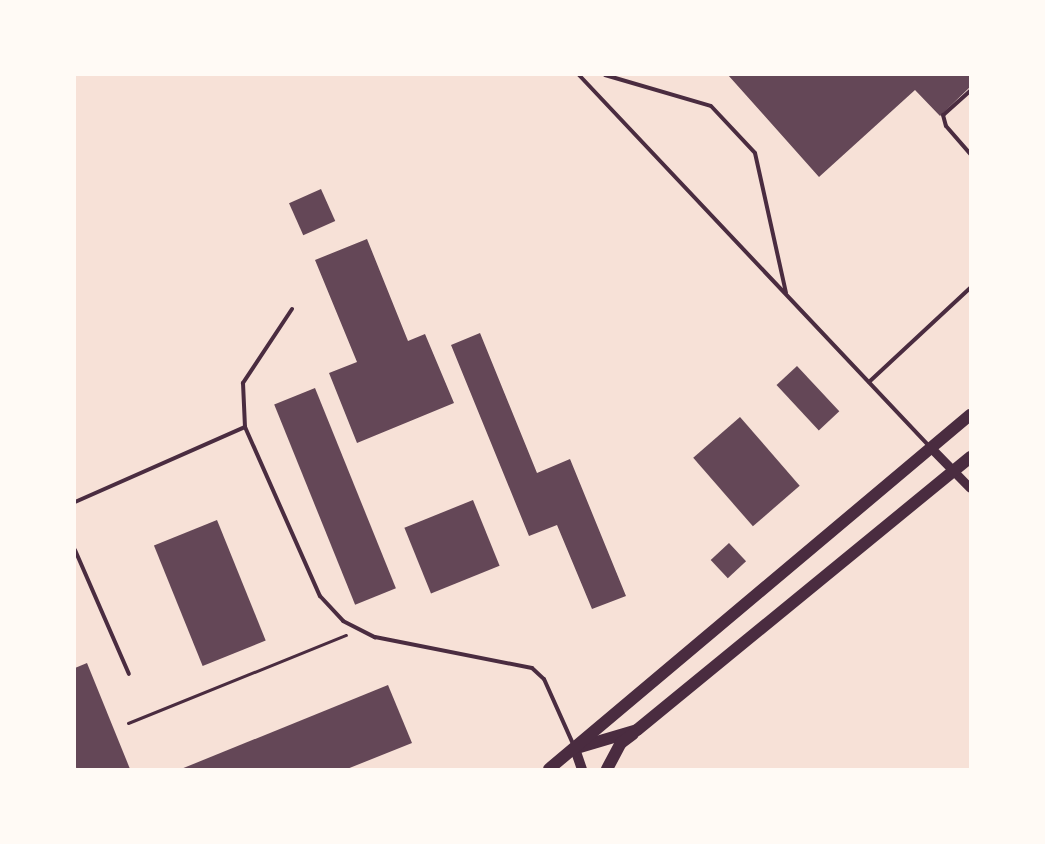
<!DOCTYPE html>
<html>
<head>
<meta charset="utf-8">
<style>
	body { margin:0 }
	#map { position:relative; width:1045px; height:844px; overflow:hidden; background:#f7e1d7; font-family:"Varela Round",sans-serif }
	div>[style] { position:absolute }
	.building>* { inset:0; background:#644757; transform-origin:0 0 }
	.path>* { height:3px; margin:-1.5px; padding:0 1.5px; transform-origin:1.5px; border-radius:1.5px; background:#4a2c40 }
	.service>* { height:4px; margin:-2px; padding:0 2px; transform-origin:2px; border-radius:2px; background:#4a2c40 }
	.tertiary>* { height:9px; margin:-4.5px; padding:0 4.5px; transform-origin:4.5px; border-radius:4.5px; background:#4a2c40 }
	.secondary>* { height:10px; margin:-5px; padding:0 5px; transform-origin:5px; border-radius:5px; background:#4a2c40 }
	.primary>* { height:12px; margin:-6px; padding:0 6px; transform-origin:6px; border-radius:6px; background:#4a2c40 }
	span { translate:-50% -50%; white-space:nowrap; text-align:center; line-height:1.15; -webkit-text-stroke:4.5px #fffaf5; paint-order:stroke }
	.frame { position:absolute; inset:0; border:76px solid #fffaf5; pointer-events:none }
</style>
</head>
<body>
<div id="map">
	<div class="building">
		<i style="clip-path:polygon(728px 75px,970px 75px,970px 87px,940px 116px,915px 90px,819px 177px)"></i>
		<i style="left:321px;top:189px;width:35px;height:35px;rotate:66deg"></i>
		<i style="clip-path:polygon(367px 239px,408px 341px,425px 334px,454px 403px,357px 443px,329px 373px,357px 362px,315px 260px)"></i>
		<i style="clip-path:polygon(480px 333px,537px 473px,570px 459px,626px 596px,592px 609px,557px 525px,529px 536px,451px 345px)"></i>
		<i style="left:797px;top:366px;width:62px;height:28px;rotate:47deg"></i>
		<i style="left:315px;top:388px;width:216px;height:44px;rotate:68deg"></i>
		<i style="left:740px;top:417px;width:91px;height:62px;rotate:49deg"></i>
		<i style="left:473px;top:500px;width:71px;height:74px;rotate:68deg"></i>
		<i style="left:217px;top:520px;width:130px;height:68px;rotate:68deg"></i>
		<i style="left:729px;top:543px;width:25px;height:25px;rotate:47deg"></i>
		<i style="clip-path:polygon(87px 663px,130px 769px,77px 769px,75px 766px,75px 668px)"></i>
		<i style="clip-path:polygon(388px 685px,412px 743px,347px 769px,181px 769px)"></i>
	</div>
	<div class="path">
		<i style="left:128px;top:723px;width:235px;rotate:-22deg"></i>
	</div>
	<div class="service">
		<i style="left:579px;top:75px;width:510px;rotate:46.67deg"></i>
		<i style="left:605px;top:75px;width:110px;rotate:16.3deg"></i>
		<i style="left:711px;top:106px;width:64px;rotate:46.9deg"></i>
		<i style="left:755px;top:153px;width:143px;rotate:77.5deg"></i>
		<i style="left:970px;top:91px;width:36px;rotate:138deg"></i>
		<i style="left:943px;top:115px;width:11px;rotate:75deg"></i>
		<i style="left:946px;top:126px;width:37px;rotate:49deg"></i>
		<i style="left:292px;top:309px;width:89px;rotate:123.5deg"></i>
		<i style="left:243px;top:383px;width:44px;rotate:87.4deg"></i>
		<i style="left:245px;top:427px;width:185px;rotate:66.1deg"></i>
		<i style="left:320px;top:596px;width:34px;rotate:47deg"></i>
		<i style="left:343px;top:621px;width:36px;rotate:27deg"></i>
		<i style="left:375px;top:637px;width:160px;rotate:11.2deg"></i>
		<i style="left:532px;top:668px;width:16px;rotate:43deg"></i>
		<i style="left:544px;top:679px;width:73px;rotate:65.9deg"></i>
		<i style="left:869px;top:382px;width:138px;rotate:-42.9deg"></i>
		<i style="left:75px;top:502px;width:186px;rotate:-23.8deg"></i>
		<i style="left:75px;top:550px;width:135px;rotate:66.5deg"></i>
	</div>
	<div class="tertiary">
		<i style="left:932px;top:449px;width:54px;rotate:45.7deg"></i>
	</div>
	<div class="secondary">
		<i style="left:575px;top:749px;width:21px;rotate:71deg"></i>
	</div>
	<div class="primary">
		<i style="left:580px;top:747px;width:59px;rotate:-16.6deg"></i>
		<i style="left:637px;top:730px;width:431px;rotate:-39.3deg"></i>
		<i style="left:549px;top:769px;width:550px;rotate:-40.06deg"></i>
		<i style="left:607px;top:769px;width:30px;rotate:-62deg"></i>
		<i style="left:621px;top:743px;width:15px;rotate:-37deg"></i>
	</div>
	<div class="frame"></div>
</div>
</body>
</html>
